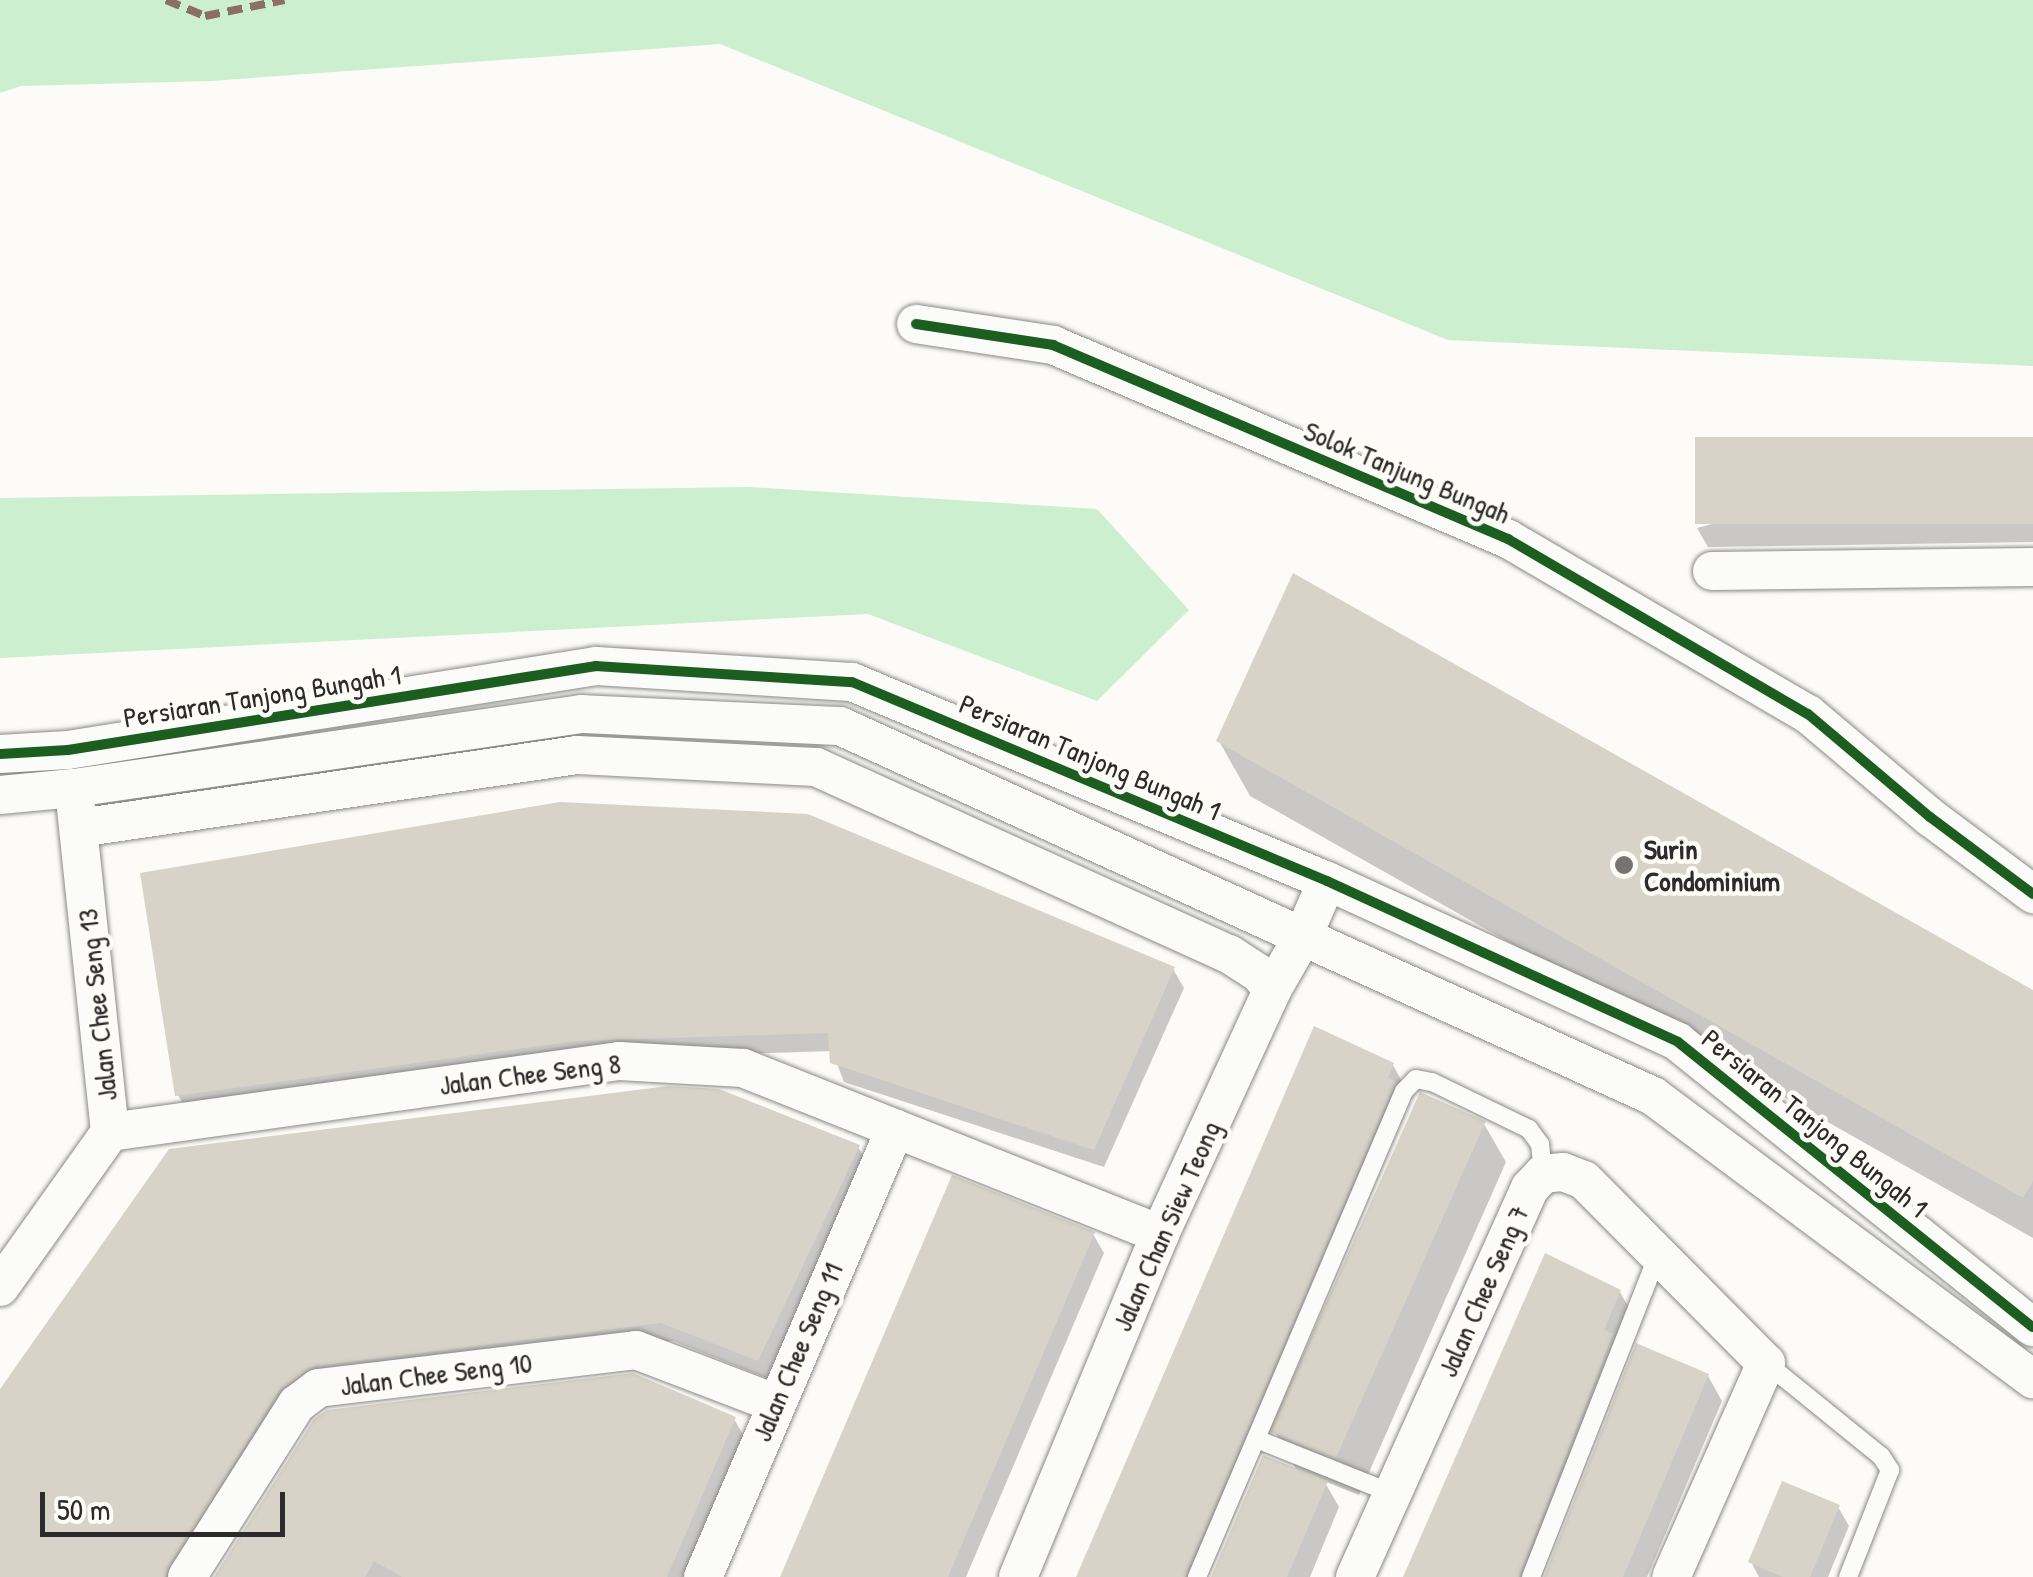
<!DOCTYPE html>
<html>
<head>
<meta charset="utf-8">
<style>
	body { margin:0 }
	#map { position:relative; width:2033px; height:1577px; overflow:hidden; background:#fcfbf8; font-family:"Patrick Hand",sans-serif }
	div>[style] { position:absolute }
	.green>* { inset:0; background:#ccefd0 }
	.shadow>* { inset:0; background:#0003 }
	.building>* { inset:0; background:#d8d3c8; transform-origin:0 0 }
	.roads { filter:drop-shadow(0 0 2px #898987) drop-shadow(0 0 2px #898987) }
	.service>* { height:18px; margin:-9px; padding:0 9px; transform-origin:9px; border-radius:9px; background:#fbfbf9 }
	.minor>* { height:38px; margin:-19px; padding:0 19px; transform-origin:19px; border-radius:19px; background:#fbfbf9 }
	.quiet>* { height:8px; margin-top:-4px; transform-origin:0; background:repeating-linear-gradient(90deg,#8d6e63 0 15px,transparent 0 23px) }
	.cycleway>* { height:10px; margin:-5px; padding:0 5px; transform-origin:5px; border-radius:5px; background:#1b5e20 }
	.dots>* { width:28px; height:28px; translate:-50% -50%; box-sizing:border-box; border:5px solid #fdfcf7; border-radius:50% }
	span { translate:-50% -50%; white-space:nowrap; text-align:center; line-height:1.15; -webkit-text-stroke:9px #fdfcf7; paint-order:stroke }
	.street-label { font-size:28px; color:#2b2b2b }
	.poi-label { font-size:28px; color:#2b2b2b; font-weight:700 }
	.left { translate:0 -50%; text-align:left }
	.scale { position:absolute; left:40px; top:1492px; width:245px; height:45px; box-sizing:border-box; border:5px solid #2b2b2b; border-top:0; padding-left:12px; font-size:30px; line-height:35px; white-space:nowrap; color:#2b2b2b; -webkit-text-stroke:8px #fdfcf7; paint-order:stroke }
</style>
</head>
<body>
<div id="map">
	<div class="green">
		<i style="clip-path:polygon(0 0,2033px 0,2033px 366px,1448px 340px,720px 44px,211px 81px,21px 86px,0 93px)"></i>
		<i style="clip-path:polygon(749px 487px,1097px 509px,1189px 610px,1097px 701px,868px 614px,0 658px,0 498px)"></i>
	</div>
	<div class="shadow">
		<i style="clip-path:polygon(2033px 439px,2033px 542px,1708px 547px,1697px 528px)"></i>
		<i style="clip-path:polygon(1219px 741px,2033px 992px,2033px 1238px,1250px 796px)"></i>
		<i style="clip-path:polygon(143px 875px,1173px 969px,1184px 988px,1104px 1167px,844px 1082px,832px 1051px,588px 1059px,189px 1114px,178px 1095px)"></i>
		<i style="clip-path:polygon(1393px 1065px,1406px 1089px,1402px 1098px,1407px 1107px,1206px 1577px,1078px 1577px)"></i>
		<i style="clip-path:polygon(1421px 1096px,1484px 1124px,1506px 1162px,1359px 1495px,1324px 1481px,1339px 1507px,1310px 1577px,1213px 1577px,1298px 1472px,1275px 1432px)"></i>
		<i style="clip-path:polygon(858px 1147px,869px 1166px,769px 1379px,673px 1341px,316px 1388px,185px 1577px,0 1577px,0 1393px)"></i>
		<i style="clip-path:polygon(1093px 1234px,1104px 1253px,966px 1577px,783px 1577px)"></i>
		<i style="clip-path:polygon(1620px 1292px,1634px 1317px,1620px 1350px,1626px 1361px,1541px 1577px,1406px 1577px)"></i>
		<i style="clip-path:polygon(1708px 1376px,1722px 1401px,1647px 1577px,1547px 1577px)"></i>
		<i style="clip-path:polygon(734px 1419px,745px 1438px,685px 1577px,216px 1577px)"></i>
		<i style="clip-path:polygon(1838px 1507px,1849px 1526px,1828px 1577px,1759px 1577px,1751px 1562px)"></i>
	</div>
	<div class="building">
		<i style="left:2033px;top:437px;width:87px;height:338px;rotate:90deg"></i>
		<i style="clip-path:polygon(1293px 573px,2033px 990px,2033px 1181px,2023px 1198px,1216px 741px)"></i>
		<i style="clip-path:polygon(560px 802px,808px 814px,1175px 967px,1094px 1150px,830px 1063px,828px 1033px,576px 1041px,175px 1096px,140px 873px)"></i>
		<i style="clip-path:polygon(1314px 1026px,1394px 1063px,1388px 1078px,1396px 1082px,1185px 1577px,1076px 1577px)"></i>
		<i style="clip-path:polygon(668px 1086px,719px 1089px,860px 1145px,758px 1361px,661px 1323px,314px 1366px,278px 1392px,165px 1577px,0 1577px,0 1389px,169px 1149px)"></i>
		<i style="left:1420px;top:1092px;width:72px;height:371px;rotate:24deg"></i>
		<i style="clip-path:polygon(952px 1175px,1095px 1232px,948px 1577px,780px 1577px)"></i>
		<i style="clip-path:polygon(1545px 1253px,1621px 1290px,1604px 1330px,1613px 1334px,1519px 1577px,1403px 1577px)"></i>
		<i style="clip-path:polygon(1636px 1343px,1709px 1374px,1623px 1577px,1544px 1577px)"></i>
		<i style="clip-path:polygon(633px 1373px,736px 1417px,667px 1577px,402px 1577px,374px 1561px,365px 1577px,214px 1577px,314px 1419px,327px 1410px)"></i>
		<i style="clip-path:polygon(1263px 1455px,1328px 1481px,1287px 1577px,1211px 1577px)"></i>
		<i style="clip-path:polygon(1782px 1481px,1840px 1505px,1810px 1577px,1783px 1577px,1748px 1562px)"></i>
	</div>
	<div class="roads">
		<div class="service">
			<i style="left:1766px;top:1363px;width:148px;rotate:39deg"></i>
			<i style="left:1881px;top:1456px;width:17px;rotate:57deg"></i>
			<i style="left:1890px;top:1470px;width:115px;rotate:111.4deg"></i>
			<i style="left:1259px;top:1440px;width:144px;rotate:21.9deg"></i>
			<i style="left:1197px;top:1577px;width:528px;rotate:-66.93deg"></i>
			<i style="left:1404px;top:1091px;width:17px;rotate:-45deg"></i>
			<i style="left:1416px;top:1079px;width:16px;rotate:11deg"></i>
			<i style="left:1432px;top:1082px;width:108px;rotate:25.9deg"></i>
			<i style="left:1529px;top:1129px;width:19px;rotate:54deg"></i>
			<i style="left:1540px;top:1144px;width:30px;rotate:84deg"></i>
			<i style="left:1531px;top:1577px;width:344px;rotate:-68.5deg"></i>
		</div>
		<div class="minor">
			<i style="left:916px;top:324px;width:139px;rotate:8.7deg"></i>
			<i style="left:1053px;top:345px;width:495px;rotate:23.1deg"></i>
			<i style="left:1508px;top:539px;width:347px;rotate:30.3deg"></i>
			<i style="left:1808px;top:714px;width:160px;rotate:40.2deg"></i>
			<i style="left:1930px;top:817px;width:129px;rotate:36.8deg"></i>
			<i style="left:1712px;top:571px;width:321px;rotate:-0.7deg"></i>
			<i style="left:0;top:754px;width:68px;rotate:-3.4deg"></i>
			<i style="left:68px;top:750px;width:535px;rotate:-9.04deg"></i>
			<i style="left:596px;top:666px;width:256px;rotate:3.6deg"></i>
			<i style="left:852px;top:682px;width:515px;rotate:22.73deg"></i>
			<i style="left:1327px;top:881px;width:386px;rotate:24.6deg"></i>
			<i style="left:1678px;top:1042px;width:455px;rotate:38.8deg"></i>
			<i style="left:0;top:795px;width:74px;rotate:-5.4deg"></i>
			<i style="left:74px;top:788px;width:513px;rotate:-8.29deg"></i>
			<i style="left:582px;top:714px;width:258px;rotate:2.7deg"></i>
			<i style="left:840px;top:726px;width:893px;rotate:24.47deg"></i>
			<i style="left:1653px;top:1096px;width:474px;rotate:36.7deg"></i>
			<i style="left:79px;top:828px;width:503px;rotate:-8.34deg"></i>
			<i style="left:577px;top:755px;width:239px;rotate:2.9deg"></i>
			<i style="left:816px;top:767px;width:453px;rotate:24.4deg"></i>
			<i style="left:1229px;top:954px;width:37px;rotate:33deg"></i>
			<i style="left:1260px;top:974px;width:20px;rotate:53deg"></i>
			<i style="left:110px;top:1132px;width:514px;rotate:-7.94deg"></i>
			<i style="left:619px;top:1061px;width:124px;rotate:3.2deg"></i>
			<i style="left:743px;top:1068px;width:449px;rotate:21.7deg"></i>
			<i style="left:0;top:1287px;width:190px;rotate:-54.6deg"></i>
			<i style="left:110px;top:1132px;width:328px;rotate:-96deg"></i>
			<i style="left:187px;top:1577px;width:205px;rotate:-57.6deg"></i>
			<i style="left:297px;top:1404px;width:26px;rotate:-37deg"></i>
			<i style="left:318px;top:1388px;width:320px;rotate:-6.8deg"></i>
			<i style="left:636px;top:1350px;width:149px;rotate:20.9deg"></i>
			<i style="left:703px;top:1577px;width:488px;rotate:-66.8deg"></i>
			<i style="left:1018px;top:1577px;width:371px;rotate:-67.5deg"></i>
			<i style="left:1160px;top:1234px;width:268px;rotate:-65.3deg"></i>
			<i style="left:1272px;top:990px;width:62px;rotate:-60.1deg"></i>
			<i style="left:1303px;top:936px;width:60px;rotate:-66.4deg"></i>
			<i style="left:1355px;top:1577px;width:427px;rotate:-65.8deg"></i>
			<i style="left:1530px;top:1188px;width:19px;rotate:-47deg"></i>
			<i style="left:1543px;top:1174px;width:20px;rotate:-6deg"></i>
			<i style="left:1563px;top:1172px;width:22px;rotate:21deg"></i>
			<i style="left:1584px;top:1180px;width:258px;rotate:45.2deg"></i>
			<i style="left:1766px;top:1363px;width:234px;rotate:113.9deg"></i>
		</div>
	</div>
	<div class="quiet">
		<i style="left:166px;top:0;width:42px;rotate:22.3deg"></i>
		<i style="left:205px;top:16px;width:81px;rotate:-11.4deg"></i>
	</div>
	<div class="cycleway">
		<i style="left:916px;top:324px;width:139px;rotate:8.7deg"></i>
		<i style="left:1053px;top:345px;width:495px;rotate:23.1deg"></i>
		<i style="left:1508px;top:539px;width:347px;rotate:30.3deg"></i>
		<i style="left:1808px;top:714px;width:160px;rotate:40.2deg"></i>
		<i style="left:1930px;top:817px;width:129px;rotate:36.8deg"></i>
		<i style="left:0;top:754px;width:68px;rotate:-3.4deg"></i>
		<i style="left:68px;top:750px;width:535px;rotate:-9.04deg"></i>
		<i style="left:596px;top:666px;width:256px;rotate:3.6deg"></i>
		<i style="left:852px;top:682px;width:515px;rotate:22.73deg"></i>
		<i style="left:1327px;top:881px;width:386px;rotate:24.6deg"></i>
		<i style="left:1678px;top:1042px;width:455px;rotate:38.8deg"></i>
	</div>
	<div class="dots">
		<i style="left:1624px;top:865px;background:#747473"></i>
	</div>
	<div class="street-label">
		<span style="left:1407px;top:472px;rotate:23deg">Solok Tanjung Bungah</span>
		<span style="left:262px;top:696px;rotate:-9deg">Persiaran Tanjong Bungah 1</span>
		<span style="left:1090px;top:757px;rotate:23deg">Persiaran Tanjong Bungah 1</span>
		<span style="left:97px;top:1005px;rotate:-96deg">Jalan Chee Seng 13</span>
		<span style="left:530px;top:1074px;rotate:-7deg">Jalan Chee Seng 8</span>
		<span style="left:1815px;top:1123px;rotate:39deg">Persiaran Tanjong Bungah 1</span>
		<span style="left:1166px;top:1226px;rotate:-66deg">Jalan Chan Siew Teong</span>
		<span style="left:1483px;top:1291px;rotate:-66deg">Jalan Chee Seng 7</span>
		<span style="left:797px;top:1352px;rotate:-67deg">Jalan Chee Seng 11</span>
		<span style="left:436px;top:1374px;rotate:-7deg">Jalan Chee Seng 10</span>
	</div>
	<div class="poi-label">
		<span class="left" style="left:1644px;top:865px">Surin<br>Condominium</span>
	</div>
	<div class="scale">50 m</div>
</div>
</body>
</html>
